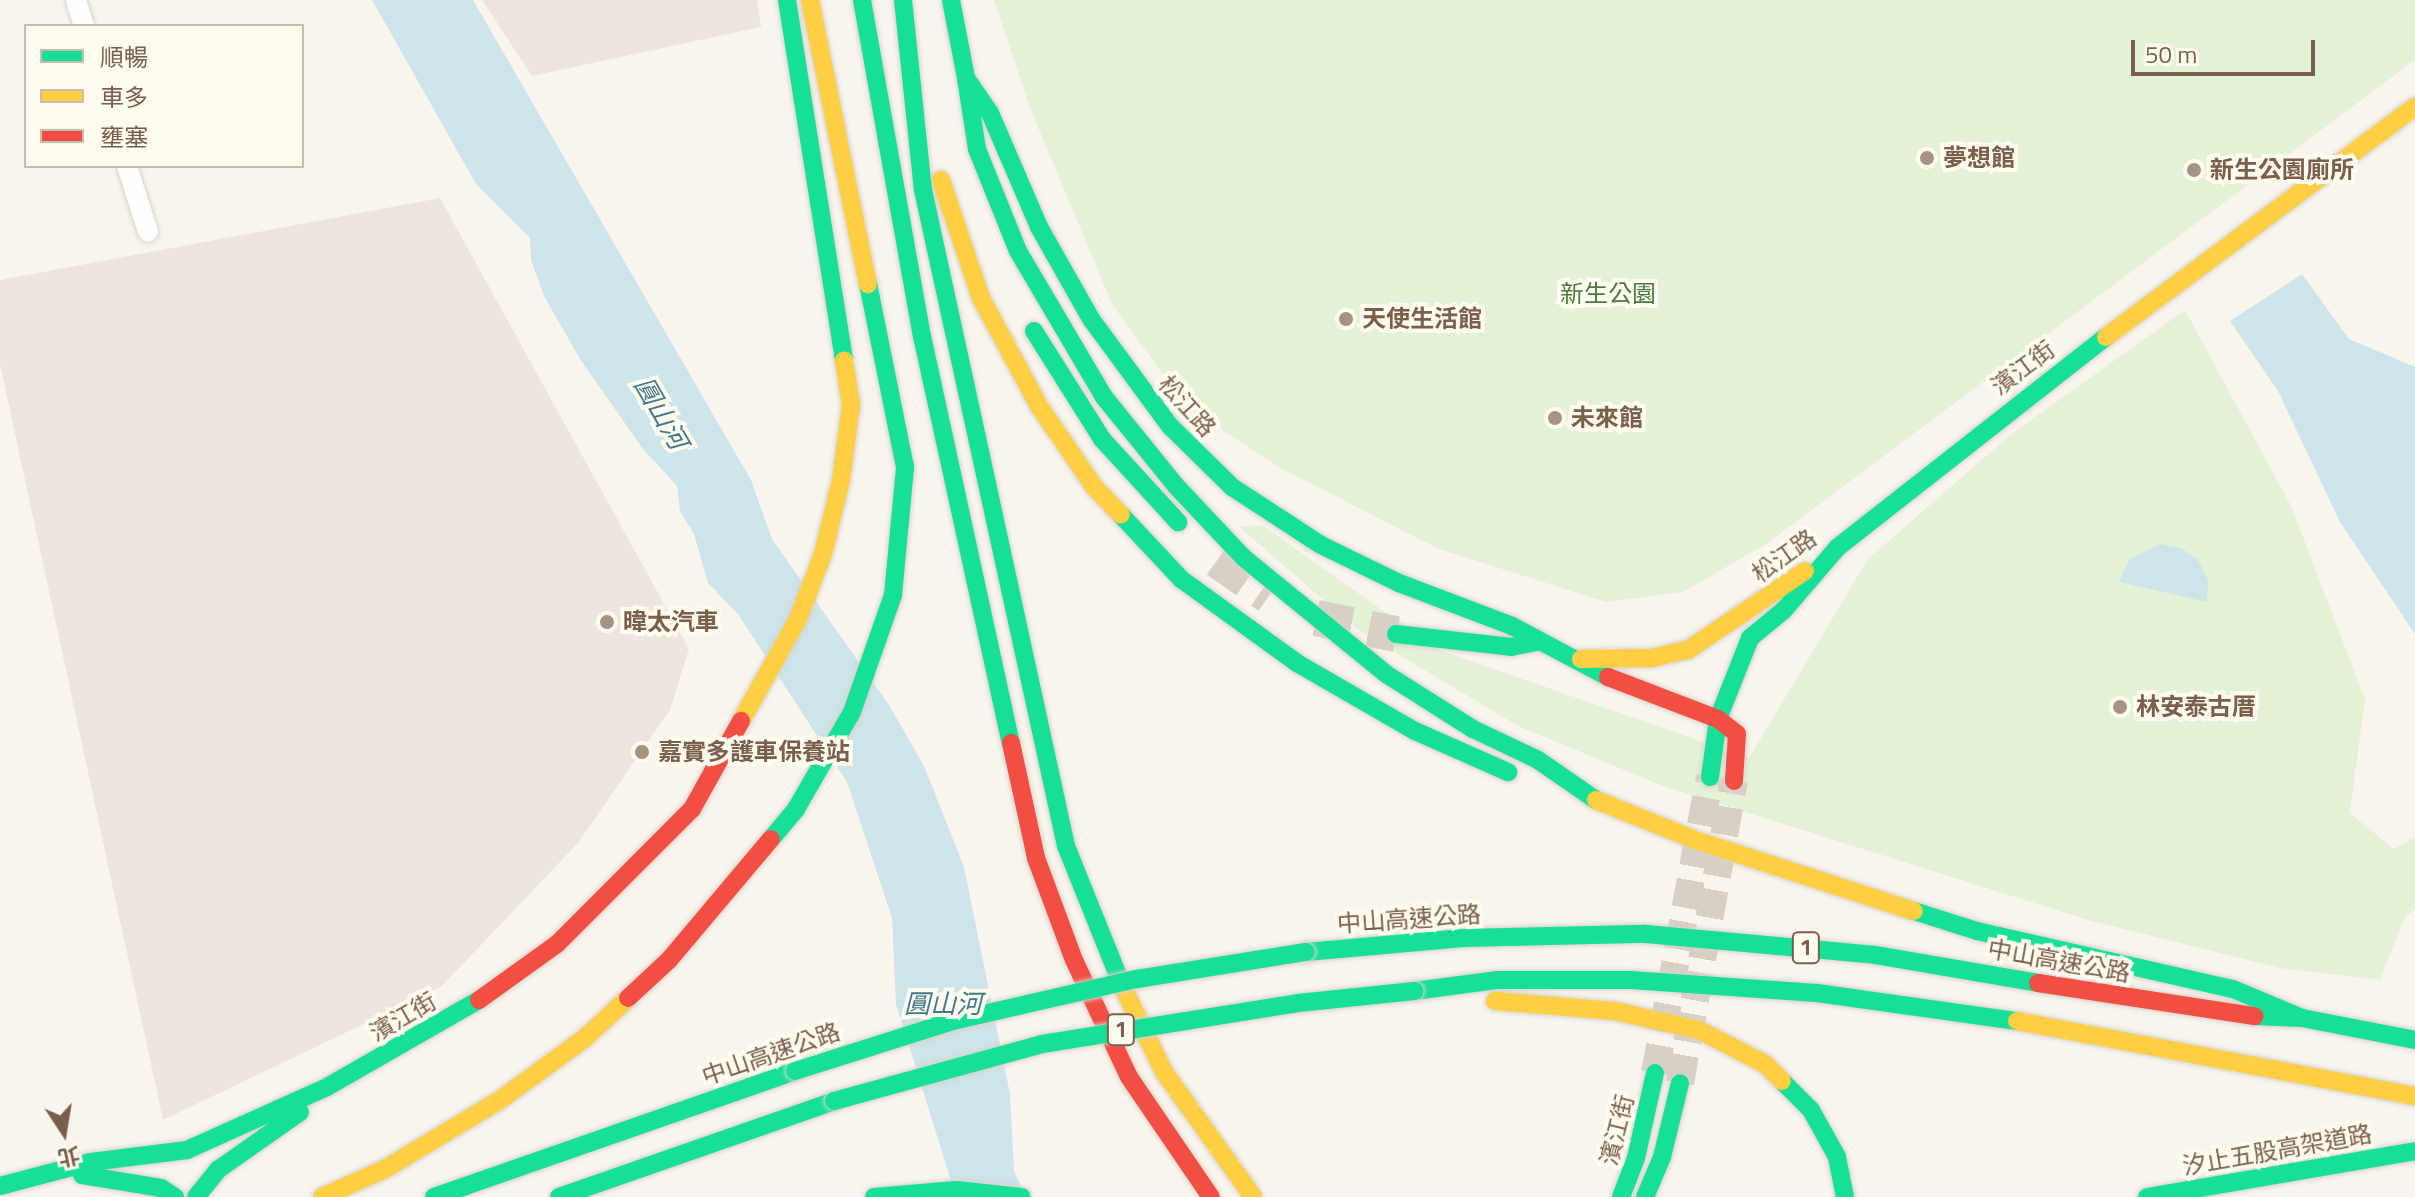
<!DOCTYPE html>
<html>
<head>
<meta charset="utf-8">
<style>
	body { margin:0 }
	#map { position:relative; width:2415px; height:1197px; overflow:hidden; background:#f9f5ed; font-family:"Titillium Web","Noto Sans TC",sans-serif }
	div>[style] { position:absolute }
	.industrial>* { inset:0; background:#ece5dd }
	.green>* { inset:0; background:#e3f1d7 }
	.water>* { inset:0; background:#cde4ea }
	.secondary-tunnel>* { height:28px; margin-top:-14px; transform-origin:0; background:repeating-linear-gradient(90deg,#d9d0c4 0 28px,transparent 0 42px) }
	.highway-tunnel>* { height:36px; margin-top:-18px; transform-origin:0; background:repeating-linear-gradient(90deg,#d9d0c4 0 36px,transparent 0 54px) }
	.roads { filter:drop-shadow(0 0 2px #d8d2cb) drop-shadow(0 0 2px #d8d2cb) }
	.street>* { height:20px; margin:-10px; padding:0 10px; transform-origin:10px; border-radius:10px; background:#fefefc }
	.fast>* { height:18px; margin:-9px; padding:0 9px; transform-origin:9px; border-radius:9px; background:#16e098 }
	.slow>* { height:18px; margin:-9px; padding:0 9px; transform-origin:9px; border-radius:9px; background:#ffcf43 }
	.jam>* { height:18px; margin:-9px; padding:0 9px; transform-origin:9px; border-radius:9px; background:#f24e42 }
	.bridges { filter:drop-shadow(0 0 2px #dad2ca) drop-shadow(0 0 2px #dad2ca) }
	.fast-bridge>* { height:18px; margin:-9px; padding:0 9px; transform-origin:9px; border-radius:9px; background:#16e098 }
	.dots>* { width:22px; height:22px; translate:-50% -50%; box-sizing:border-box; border:4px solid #fffbef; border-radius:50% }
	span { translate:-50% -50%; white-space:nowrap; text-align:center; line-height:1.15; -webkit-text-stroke:8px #fffbef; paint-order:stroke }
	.shield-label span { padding:2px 6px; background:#fffbef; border:2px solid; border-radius:6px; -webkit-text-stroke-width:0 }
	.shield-label { font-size:22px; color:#7a604a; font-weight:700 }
	.poi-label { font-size:24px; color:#7a604a; font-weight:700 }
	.left { translate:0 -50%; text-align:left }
	.park-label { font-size:24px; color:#497a3e }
	.street-label { font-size:24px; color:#7a604a }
	.water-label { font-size:26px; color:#417a8e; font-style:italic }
	.legend { position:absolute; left:24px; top:24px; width:280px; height:144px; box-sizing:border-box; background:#fffbef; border:2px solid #cabdad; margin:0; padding:10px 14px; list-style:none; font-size:24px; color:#7a604a }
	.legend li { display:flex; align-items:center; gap:16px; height:40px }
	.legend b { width:40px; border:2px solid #cabdad }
	.north { position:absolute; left:24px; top:1093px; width:80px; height:80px; -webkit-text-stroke:6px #fffbef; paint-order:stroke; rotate:168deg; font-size:22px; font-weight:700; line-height:32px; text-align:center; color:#7a604a }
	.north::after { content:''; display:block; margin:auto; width:28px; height:36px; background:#7a604a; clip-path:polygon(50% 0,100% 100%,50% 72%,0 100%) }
	.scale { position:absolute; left:2131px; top:40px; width:184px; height:36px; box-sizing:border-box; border:4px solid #7a604a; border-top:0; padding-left:10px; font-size:24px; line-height:28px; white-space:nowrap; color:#7a604a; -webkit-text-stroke:6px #fffbef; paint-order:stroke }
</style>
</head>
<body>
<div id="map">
	<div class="industrial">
		<i style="clip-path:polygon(482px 0,757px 0,761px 27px,532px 76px)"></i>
		<i style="clip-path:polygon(440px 198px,689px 649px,670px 710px,578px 843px,441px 987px,163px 1120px,0 364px,0 280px)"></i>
	</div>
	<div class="green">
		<i style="clip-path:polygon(994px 0,2415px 0,2415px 60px,1766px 544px,1683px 592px,1606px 602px,1439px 549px,1280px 468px,1185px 405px,1112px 304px,1030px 108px)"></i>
		<i style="clip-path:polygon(2185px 310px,2291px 506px,2365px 699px,2350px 813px,2394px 849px,2415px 837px,2415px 910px,2405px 917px,2380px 980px,2279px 968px,2088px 920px,1663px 786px,1518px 726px,1361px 632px,1239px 527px,1262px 525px,1439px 650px,1749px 758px,1868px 559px,2010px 435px)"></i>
	</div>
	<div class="water">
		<i style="clip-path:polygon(372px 0,473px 0,751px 480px,772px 539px,889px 705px,924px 766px,964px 867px,1010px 1094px,1014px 1171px,1026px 1197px,956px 1197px,896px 1004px,892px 918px,847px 782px,738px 614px,708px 583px,694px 534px,680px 511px,677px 486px,643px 449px,580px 359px,544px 296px,531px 260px,530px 238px,476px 184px)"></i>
		<i style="clip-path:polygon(2302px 274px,2349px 339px,2415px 367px,2415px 634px,2340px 522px,2278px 391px,2230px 321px)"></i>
		<i style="clip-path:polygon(2160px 544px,2181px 548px,2198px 560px,2208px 580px,2207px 602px,2119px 582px,2129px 560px)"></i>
	</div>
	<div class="secondary-tunnel">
		<i style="left:1655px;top:1073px;width:301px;rotate:-79.5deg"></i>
		<i style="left:1680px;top:1083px;width:307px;rotate:-79.9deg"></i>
	</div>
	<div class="highway-tunnel">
		<i style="left:1217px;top:560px;width:63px;rotate:34.7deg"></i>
		<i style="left:1316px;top:618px;width:82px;rotate:11.3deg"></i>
	</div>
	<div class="roads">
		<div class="street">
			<i style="left:76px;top:0;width:27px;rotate:73deg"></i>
			<i style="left:127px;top:166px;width:69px;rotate:72.3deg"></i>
		</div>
		<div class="fast">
			<i style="left:787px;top:0;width:365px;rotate:81deg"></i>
			<i style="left:862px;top:0;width:341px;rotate:79.9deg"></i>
			<i style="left:922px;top:336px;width:417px;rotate:77.7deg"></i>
			<i style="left:903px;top:0;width:191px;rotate:84deg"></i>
			<i style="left:923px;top:190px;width:671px;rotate:77.7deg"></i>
			<i style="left:1066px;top:846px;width:148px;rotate:68.1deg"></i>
			<i style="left:951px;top:0;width:79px;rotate:79.1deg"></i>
			<i style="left:966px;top:78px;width:42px;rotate:55.6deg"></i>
			<i style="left:990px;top:113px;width:124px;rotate:66.7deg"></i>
			<i style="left:1039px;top:227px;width:106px;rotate:60.5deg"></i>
			<i style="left:1091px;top:319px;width:133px;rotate:53.6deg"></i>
			<i style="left:1170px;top:426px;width:87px;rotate:44.5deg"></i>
			<i style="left:1232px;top:487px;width:106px;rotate:33.1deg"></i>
			<i style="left:1321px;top:545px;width:87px;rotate:26deg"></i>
			<i style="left:1399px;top:583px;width:121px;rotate:20.8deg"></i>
			<i style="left:1512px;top:626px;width:109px;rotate:28deg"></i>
			<i style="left:966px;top:78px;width:72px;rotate:81.2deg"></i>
			<i style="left:977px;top:149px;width:110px;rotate:68.1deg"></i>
			<i style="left:1018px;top:251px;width:169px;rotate:59.5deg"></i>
			<i style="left:1104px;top:397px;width:116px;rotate:51deg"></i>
			<i style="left:1177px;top:487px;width:98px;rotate:46.7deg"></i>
			<i style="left:1244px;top:558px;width:183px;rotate:39.2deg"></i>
			<i style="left:1386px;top:674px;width:103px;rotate:32.3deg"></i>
			<i style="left:1473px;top:729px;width:72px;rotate:25.5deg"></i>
			<i style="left:1538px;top:760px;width:70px;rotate:34.6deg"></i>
			<i style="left:1034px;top:331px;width:128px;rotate:57.8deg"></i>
			<i style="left:1102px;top:439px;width:113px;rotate:47.5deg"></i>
			<i style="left:1121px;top:515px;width:88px;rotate:46.8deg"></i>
			<i style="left:1181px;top:579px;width:143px;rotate:35.9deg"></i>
			<i style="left:1297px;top:663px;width:136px;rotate:30deg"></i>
			<i style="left:1415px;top:731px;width:102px;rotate:23.8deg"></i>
			<i style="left:1396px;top:634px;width:116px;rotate:6.4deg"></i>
			<i style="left:1511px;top:647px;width:26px;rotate:-11deg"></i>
			<i style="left:1710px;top:777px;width:59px;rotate:-82.1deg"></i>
			<i style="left:1718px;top:719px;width:87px;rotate:-68.4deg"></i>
			<i style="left:1750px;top:638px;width:44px;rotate:-39.5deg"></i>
			<i style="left:1784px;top:610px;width:83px;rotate:-49.4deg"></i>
			<i style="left:1838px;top:547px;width:340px;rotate:-38.1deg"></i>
			<i style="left:771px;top:839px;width:39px;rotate:-50deg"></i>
			<i style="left:796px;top:809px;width:112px;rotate:-60deg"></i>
			<i style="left:852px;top:712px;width:124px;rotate:-70.7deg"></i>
			<i style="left:893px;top:595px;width:129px;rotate:-84.6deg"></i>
			<i style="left:905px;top:467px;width:187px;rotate:-101.4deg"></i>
			<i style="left:1914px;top:911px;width:66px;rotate:17.6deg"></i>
			<i style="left:1977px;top:931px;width:262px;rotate:12.8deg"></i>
			<i style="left:2233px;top:989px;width:75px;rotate:22.8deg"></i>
			<i style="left:1306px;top:952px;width:158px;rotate:-5.1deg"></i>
			<i style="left:1463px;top:938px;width:183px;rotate:-1.3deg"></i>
			<i style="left:1646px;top:934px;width:230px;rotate:5.2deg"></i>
			<i style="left:1875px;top:955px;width:165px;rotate:9.7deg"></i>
			<i style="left:1414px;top:991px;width:85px;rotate:-7.5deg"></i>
			<i style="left:1498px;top:980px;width:133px"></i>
			<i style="left:1631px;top:980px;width:186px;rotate:4deg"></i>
			<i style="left:1817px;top:993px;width:202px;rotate:8deg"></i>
			<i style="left:2254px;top:1016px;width:48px;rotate:2.4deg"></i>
			<i style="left:2302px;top:1018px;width:115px;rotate:11deg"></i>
			<i style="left:1782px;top:1081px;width:41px;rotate:45deg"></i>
			<i style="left:1811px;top:1110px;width:54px;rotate:61deg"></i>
			<i style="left:1837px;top:1157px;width:41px;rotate:78.7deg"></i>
			<i style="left:82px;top:1175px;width:80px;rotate:9.3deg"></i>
			<i style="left:161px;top:1188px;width:17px;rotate:33deg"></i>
			<i style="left:0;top:1186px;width:94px;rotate:-14.8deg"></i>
			<i style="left:91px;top:1162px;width:97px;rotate:-7.1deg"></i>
			<i style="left:187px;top:1150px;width:154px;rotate:-24.2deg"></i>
			<i style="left:327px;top:1087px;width:175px;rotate:-29.8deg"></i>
			<i style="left:196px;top:1197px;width:36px;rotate:-51deg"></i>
			<i style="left:219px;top:1169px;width:99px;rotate:-35.1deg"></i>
			<i style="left:434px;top:1197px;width:382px;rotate:-19.2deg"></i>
			<i style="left:559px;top:1197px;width:291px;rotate:-19.2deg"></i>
			<i style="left:874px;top:1197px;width:82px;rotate:-4.9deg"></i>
			<i style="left:956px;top:1190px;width:66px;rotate:6.1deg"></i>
			<i style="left:1621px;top:1197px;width:42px;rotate:-69deg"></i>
			<i style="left:1636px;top:1158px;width:87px;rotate:-77.4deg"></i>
			<i style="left:1645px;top:1197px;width:43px;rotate:-67deg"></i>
			<i style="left:1662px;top:1157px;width:76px;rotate:-76.3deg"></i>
			<i style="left:2147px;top:1197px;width:272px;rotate:-9.7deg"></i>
		</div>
		<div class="slow">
			<i style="left:810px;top:0;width:290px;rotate:78.5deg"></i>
			<i style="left:941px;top:180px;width:125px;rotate:71.3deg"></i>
			<i style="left:981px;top:298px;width:123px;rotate:61.8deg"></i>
			<i style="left:1039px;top:406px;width:99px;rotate:55.7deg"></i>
			<i style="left:1095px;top:488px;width:37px;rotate:46deg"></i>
			<i style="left:2106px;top:337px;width:385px;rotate:-36.7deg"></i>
			<i style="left:1581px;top:659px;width:71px;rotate:-0.8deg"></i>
			<i style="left:1652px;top:658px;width:37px;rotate:-13deg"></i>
			<i style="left:1688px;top:650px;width:141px;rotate:-34deg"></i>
			<i style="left:741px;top:721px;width:117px;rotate:-60.8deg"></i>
			<i style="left:798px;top:619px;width:70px;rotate:-69deg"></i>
			<i style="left:823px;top:554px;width:76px;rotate:-76.3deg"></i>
			<i style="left:841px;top:480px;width:76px;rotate:-82.4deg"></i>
			<i style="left:851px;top:405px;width:45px;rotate:-99deg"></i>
			<i style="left:1596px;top:800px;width:107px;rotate:22deg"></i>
			<i style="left:1695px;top:840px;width:230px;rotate:18deg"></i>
			<i style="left:1121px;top:983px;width:99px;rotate:64.2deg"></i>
			<i style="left:1164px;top:1072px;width:153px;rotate:54.5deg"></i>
			<i style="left:1495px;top:1001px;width:120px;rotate:4.8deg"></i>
			<i style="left:1615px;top:1011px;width:86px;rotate:12.7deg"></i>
			<i style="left:1699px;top:1030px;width:74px;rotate:27.3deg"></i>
			<i style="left:1765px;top:1064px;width:24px;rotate:45deg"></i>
			<i style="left:2017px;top:1021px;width:405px;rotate:10.7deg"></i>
			<i style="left:322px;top:1197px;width:69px;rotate:-24deg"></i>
			<i style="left:385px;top:1169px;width:134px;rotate:-31deg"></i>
			<i style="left:500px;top:1100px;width:105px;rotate:-36.1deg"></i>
			<i style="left:585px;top:1038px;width:59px;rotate:-42.9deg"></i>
		</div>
		<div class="jam">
			<i style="left:1608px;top:677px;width:118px;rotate:20.9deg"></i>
			<i style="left:1718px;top:719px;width:24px;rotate:38deg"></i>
			<i style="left:1737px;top:734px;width:47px;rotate:93.7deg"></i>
			<i style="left:1011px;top:743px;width:118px;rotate:77.7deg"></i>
			<i style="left:1036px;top:858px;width:109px;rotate:69.6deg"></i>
			<i style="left:1074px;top:960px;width:129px;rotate:64.8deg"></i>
			<i style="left:1129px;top:1077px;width:145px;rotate:55.7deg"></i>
			<i style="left:2038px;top:983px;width:219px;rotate:8.7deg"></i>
			<i style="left:628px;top:998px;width:56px;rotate:-42.8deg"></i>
			<i style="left:669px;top:960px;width:158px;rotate:-49.9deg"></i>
			<i style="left:479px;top:1000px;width:96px;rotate:-35.7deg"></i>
			<i style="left:557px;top:944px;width:191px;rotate:-45deg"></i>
			<i style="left:692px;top:809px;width:101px;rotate:-60.9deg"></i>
		</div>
	</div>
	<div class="bridges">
		<div class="fast-bridge">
			<i style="left:795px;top:1071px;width:166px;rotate:-17.6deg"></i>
			<i style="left:953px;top:1021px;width:189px;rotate:-12.9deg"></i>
			<i style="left:1137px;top:979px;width:171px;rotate:-9.1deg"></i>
			<i style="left:834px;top:1101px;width:216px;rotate:-15.3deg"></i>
			<i style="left:1042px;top:1044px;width:259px;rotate:-9.1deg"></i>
			<i style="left:1298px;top:1003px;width:117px;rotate:-5.9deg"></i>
		</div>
	</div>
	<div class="dots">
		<i style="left:1927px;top:158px;background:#a69483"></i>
		<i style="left:2194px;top:170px;background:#a69483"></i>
		<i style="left:1346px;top:319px;background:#a69483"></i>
		<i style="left:1555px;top:418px;background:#a69483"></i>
		<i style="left:607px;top:622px;background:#a69483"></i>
		<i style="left:2120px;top:707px;background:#a69483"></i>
		<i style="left:642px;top:752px;background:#a69483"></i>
	</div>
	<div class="shield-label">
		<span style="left:1806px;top:948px">1</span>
		<span style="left:1121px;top:1030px">1</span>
	</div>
	<div class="poi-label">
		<span class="left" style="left:1943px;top:158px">夢想館</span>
		<span class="left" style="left:2210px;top:170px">新生公園廁所</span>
		<span class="left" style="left:1362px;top:319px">天使生活館</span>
		<span class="left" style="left:1571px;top:418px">未來館</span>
		<span class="left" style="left:623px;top:622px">暐太汽車</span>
		<span class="left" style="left:2136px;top:707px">林安泰古厝</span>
		<span class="left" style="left:658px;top:752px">嘉實多護車保養站</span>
	</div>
	<div class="park-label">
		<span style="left:1608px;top:294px">新生公園</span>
	</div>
	<div class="street-label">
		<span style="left:2023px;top:368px;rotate:-37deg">濱江街</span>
		<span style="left:1187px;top:406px;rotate:48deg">松江路</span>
		<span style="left:1784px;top:556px;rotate:-35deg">松江路</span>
		<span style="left:1409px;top:919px;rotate:-4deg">中山高速公路</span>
		<span style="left:2059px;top:961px;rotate:10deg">中山高速公路</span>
		<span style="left:403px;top:1017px;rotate:-30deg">濱江街</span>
		<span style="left:771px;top:1054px;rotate:-19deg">中山高速公路</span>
		<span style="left:1617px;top:1130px;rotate:-76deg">濱江街</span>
		<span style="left:2277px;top:1150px;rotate:-10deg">汐止五股高架道路</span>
	</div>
	<div class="water-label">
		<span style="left:661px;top:413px;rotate:60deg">圓山河</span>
		<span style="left:943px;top:1004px">圓山河</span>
	</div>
	<ul class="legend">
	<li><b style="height:10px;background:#16e098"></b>順暢</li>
	<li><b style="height:10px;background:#ffcf43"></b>車多</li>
	<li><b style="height:10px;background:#f24e42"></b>壅塞</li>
	</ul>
	<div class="north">北</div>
	<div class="scale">50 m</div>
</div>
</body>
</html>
